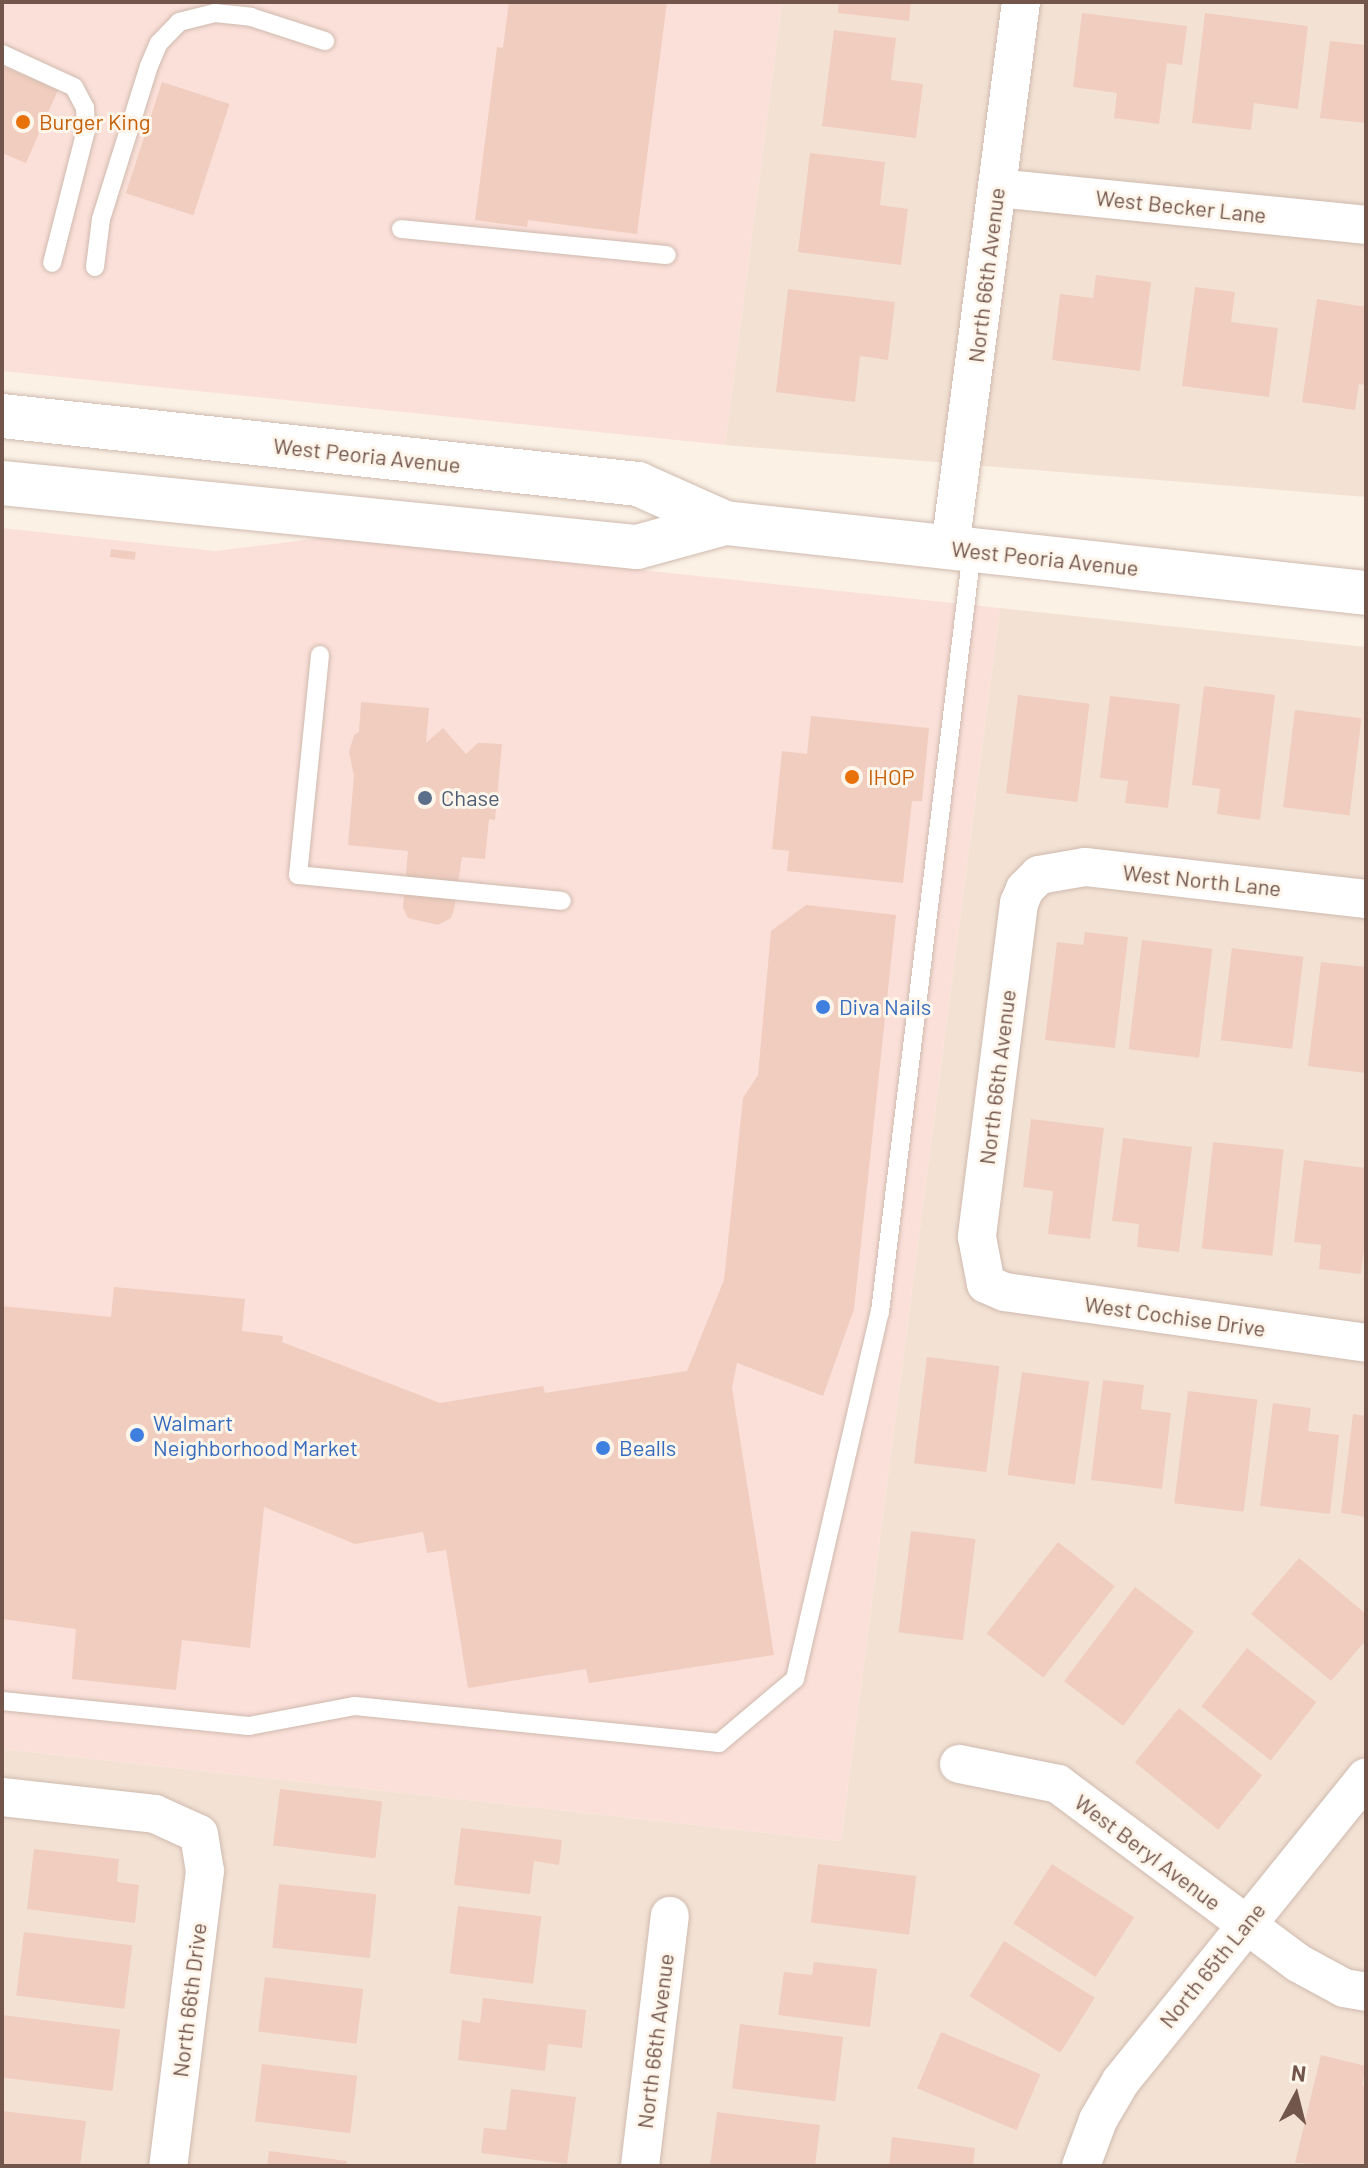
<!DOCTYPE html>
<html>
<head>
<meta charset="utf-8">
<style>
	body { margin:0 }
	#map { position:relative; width:1368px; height:2168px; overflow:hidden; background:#fbf1e5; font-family:Barlow,sans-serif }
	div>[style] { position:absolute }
	.residential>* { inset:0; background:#f3e2d4 }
	.commercial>* { inset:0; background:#fbe0d9 }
	.building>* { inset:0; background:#f0cdbe; transform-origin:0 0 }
	.roads { filter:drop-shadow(0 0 2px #cfbaaf) drop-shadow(0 0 2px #cfbaaf) }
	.lane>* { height:18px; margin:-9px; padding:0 9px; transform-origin:9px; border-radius:9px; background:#fff }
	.street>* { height:38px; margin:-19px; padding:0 19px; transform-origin:19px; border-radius:19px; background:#fff }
	.secondary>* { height:44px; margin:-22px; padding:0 22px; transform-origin:22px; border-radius:22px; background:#fff }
	.dots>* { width:22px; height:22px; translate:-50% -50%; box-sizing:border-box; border:4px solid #fef5eb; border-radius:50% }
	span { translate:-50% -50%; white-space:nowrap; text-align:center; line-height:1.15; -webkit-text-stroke:6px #fef5eb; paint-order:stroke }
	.food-label { font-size:22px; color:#c56008 }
	.left { translate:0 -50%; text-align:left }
	.street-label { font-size:22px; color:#73564b }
	.service-label { font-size:22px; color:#4e5e75 }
	.shop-label { font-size:22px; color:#366cbe }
	.frame { position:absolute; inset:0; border:4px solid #73564b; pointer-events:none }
	.north { position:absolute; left:1256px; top:2056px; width:80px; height:80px; -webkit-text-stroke:6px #fef5eb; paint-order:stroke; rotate:7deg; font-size:22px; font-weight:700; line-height:32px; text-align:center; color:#73564b }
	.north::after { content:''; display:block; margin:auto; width:28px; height:36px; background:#73564b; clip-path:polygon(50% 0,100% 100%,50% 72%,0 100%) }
</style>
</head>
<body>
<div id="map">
	<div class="residential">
		<i style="clip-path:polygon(782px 2px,1366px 2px,1366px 497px,725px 445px)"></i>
		<i style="clip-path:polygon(1000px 608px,1366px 647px,1366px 2166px,2px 2166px,2px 1749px,841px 1841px)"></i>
	</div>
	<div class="commercial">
		<i style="clip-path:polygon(2px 2px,782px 2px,725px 445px,2px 371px)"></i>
		<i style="clip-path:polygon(2px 528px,215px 551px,329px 537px,1000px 608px,841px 1841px,2px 1749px)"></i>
	</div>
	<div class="building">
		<i style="clip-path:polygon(509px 2px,667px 2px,637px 234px,528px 220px,527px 227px,475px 220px,497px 47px,503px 48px)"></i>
		<i style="clip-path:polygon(839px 2px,911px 2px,909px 21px,838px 13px)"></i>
		<i style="clip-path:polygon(1082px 13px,1187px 26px,1182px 65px,1167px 63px,1159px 124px,1114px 118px,1117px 93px,1073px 87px)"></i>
		<i style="clip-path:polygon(1205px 13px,1308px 26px,1298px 109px,1254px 103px,1251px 130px,1192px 123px)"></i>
		<i style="clip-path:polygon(834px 30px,896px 38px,891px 80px,923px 84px,916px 138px,822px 126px)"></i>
		<i style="clip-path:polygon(1330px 41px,1366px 45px,1366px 123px,1320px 118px)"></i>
		<i style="clip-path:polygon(2px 66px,58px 90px,26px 163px,2px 153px)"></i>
		<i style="left:162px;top:82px;width:71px;height:117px;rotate:18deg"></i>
		<i style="clip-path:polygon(810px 153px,885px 162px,880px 205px,908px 209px,901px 265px,798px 252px)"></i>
		<i style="clip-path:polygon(1096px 275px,1151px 282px,1140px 371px,1052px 360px,1060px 294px,1093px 298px)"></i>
		<i style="clip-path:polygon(1195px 287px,1235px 292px,1231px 322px,1278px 328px,1269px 397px,1182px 386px)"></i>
		<i style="clip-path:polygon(788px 289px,895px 302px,888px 360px,860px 356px,855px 402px,776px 392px)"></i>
		<i style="clip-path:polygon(1317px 299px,1366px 307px,1366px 385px,1359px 384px,1355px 410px,1302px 402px)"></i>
		<i style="left:111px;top:549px;width:25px;height:8px;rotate:7deg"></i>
		<i style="clip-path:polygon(1204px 686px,1275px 695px,1260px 820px,1217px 814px,1220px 789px,1192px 785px)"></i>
		<i style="left:1018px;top:695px;width:72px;height:99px;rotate:7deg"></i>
		<i style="clip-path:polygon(1110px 696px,1180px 704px,1168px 808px,1125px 803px,1128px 781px,1100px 778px)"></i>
		<i style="clip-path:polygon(361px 702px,429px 708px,426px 743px,443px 728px,466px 754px,478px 743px,502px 744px,495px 820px,489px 819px,485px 859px,462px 857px,454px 910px,451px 918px,438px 925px,408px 918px,403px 908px,408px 851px,348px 845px,354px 776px,349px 752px,354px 735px,359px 732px)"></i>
		<i style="left:1295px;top:710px;width:67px;height:98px;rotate:7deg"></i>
		<i style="clip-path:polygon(811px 716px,929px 728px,922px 801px,912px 801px,903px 883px,787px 871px,789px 851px,772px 849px,782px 751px,807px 754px)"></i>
		<i style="clip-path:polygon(806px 905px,896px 915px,854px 1309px,823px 1396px,737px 1363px,732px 1388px,774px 1655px,589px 1683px,586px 1669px,468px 1688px,446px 1550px,427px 1553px,423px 1532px,355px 1544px,264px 1507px,250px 1648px,182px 1640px,176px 1690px,72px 1679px,76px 1629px,2px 1619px,2px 1306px,111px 1317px,114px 1287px,245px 1299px,242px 1331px,283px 1336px,282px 1342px,440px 1403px,543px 1386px,545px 1393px,687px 1371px,724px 1280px,743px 1098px,758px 1075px,771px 931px)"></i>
		<i style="clip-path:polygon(1085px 932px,1128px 937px,1115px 1048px,1045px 1040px,1057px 942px,1083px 945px)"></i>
		<i style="left:1142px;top:940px;width:71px;height:110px;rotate:7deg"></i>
		<i style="left:1232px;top:948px;width:72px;height:93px;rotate:7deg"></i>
		<i style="clip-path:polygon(1321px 962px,1366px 967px,1366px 1073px,1308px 1066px)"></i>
		<i style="clip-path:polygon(1031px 1119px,1104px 1128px,1090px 1239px,1048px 1234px,1053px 1191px,1023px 1187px)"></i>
		<i style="clip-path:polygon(1123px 1138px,1192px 1147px,1179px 1252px,1137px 1247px,1139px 1224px,1112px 1221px)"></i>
		<i style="left:1213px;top:1142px;width:71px;height:107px;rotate:6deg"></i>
		<i style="clip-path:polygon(1304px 1160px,1366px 1168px,1366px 1232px,1361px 1274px,1319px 1269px,1321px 1245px,1294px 1242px)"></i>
		<i style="left:927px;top:1357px;width:73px;height:107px;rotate:7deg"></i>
		<i style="left:1022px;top:1372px;width:68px;height:104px;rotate:8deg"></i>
		<i style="clip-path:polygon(1103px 1380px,1144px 1385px,1141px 1409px,1171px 1413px,1162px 1489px,1091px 1480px)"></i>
		<i style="left:1188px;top:1391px;width:70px;height:113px;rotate:7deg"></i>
		<i style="clip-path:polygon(1273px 1403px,1311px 1408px,1308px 1431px,1339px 1435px,1330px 1514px,1260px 1506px)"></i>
		<i style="clip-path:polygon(1353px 1414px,1366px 1416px,1366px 1517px,1341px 1513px)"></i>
		<i style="left:911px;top:1531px;width:65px;height:102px;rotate:7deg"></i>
		<i style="left:1058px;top:1542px;width:72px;height:116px;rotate:38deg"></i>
		<i style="clip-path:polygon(1299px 1558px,1366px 1614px,1366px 1640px,1331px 1681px,1251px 1614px)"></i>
		<i style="left:1135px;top:1587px;width:74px;height:118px;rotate:37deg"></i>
		<i style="left:1247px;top:1648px;width:88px;height:74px;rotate:38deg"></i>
		<i style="left:1179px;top:1708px;width:107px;height:70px;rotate:39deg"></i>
		<i style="left:280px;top:1789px;width:103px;height:57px;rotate:7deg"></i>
		<i style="clip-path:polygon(461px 1828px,562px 1840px,559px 1865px,534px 1861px,530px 1894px,454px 1885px)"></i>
		<i style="clip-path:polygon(34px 1849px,119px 1859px,117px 1882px,139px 1885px,135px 1923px,27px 1909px)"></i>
		<i style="left:818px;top:1864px;width:99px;height:59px;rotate:7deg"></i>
		<i style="left:1052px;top:1864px;width:98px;height:71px;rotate:33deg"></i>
		<i style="left:279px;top:1884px;width:98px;height:64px;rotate:6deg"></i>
		<i style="left:458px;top:1906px;width:84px;height:68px;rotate:7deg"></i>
		<i style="left:24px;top:1932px;width:109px;height:64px;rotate:7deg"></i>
		<i style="left:1004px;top:1941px;width:107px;height:65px;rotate:32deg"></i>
		<i style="clip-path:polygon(814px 1962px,877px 1969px,870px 2027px,778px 2015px,784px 1972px,812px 1975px)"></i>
		<i style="left:265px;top:1977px;width:99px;height:55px;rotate:7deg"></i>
		<i style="clip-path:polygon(483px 1998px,586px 2010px,582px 2048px,548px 2044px,545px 2071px,458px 2060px,462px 2020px,480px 2023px)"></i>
		<i style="left:2px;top:2015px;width:119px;height:62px;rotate:7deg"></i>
		<i style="left:740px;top:2024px;width:104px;height:65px;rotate:7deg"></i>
		<i style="left:941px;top:2032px;width:108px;height:61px;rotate:23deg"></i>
		<i style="clip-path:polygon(1321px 2055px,1366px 2066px,1362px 2085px,1366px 2086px,1366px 2166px,1295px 2163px)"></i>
		<i style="left:262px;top:2064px;width:96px;height:58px;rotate:7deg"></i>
		<i style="clip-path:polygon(511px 2089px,576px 2097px,567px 2164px,481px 2153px,484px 2128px,506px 2130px)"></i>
		<i style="clip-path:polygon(2px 2111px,86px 2121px,80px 2166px,2px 2166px)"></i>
		<i style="clip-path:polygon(717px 2112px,820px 2125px,815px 2166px,710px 2166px)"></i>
		<i style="clip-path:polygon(892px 2137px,975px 2148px,973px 2166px,889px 2166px)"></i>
		<i style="clip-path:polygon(269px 2151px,347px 2161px,346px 2166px,267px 2166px)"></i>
	</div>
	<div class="roads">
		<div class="lane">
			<i style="left:2px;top:54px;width:79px;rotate:24.6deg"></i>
			<i style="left:74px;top:87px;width:24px;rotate:62deg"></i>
			<i style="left:85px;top:108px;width:22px;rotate:87deg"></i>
			<i style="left:86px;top:130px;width:137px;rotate:104.3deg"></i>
			<i style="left:401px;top:229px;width:267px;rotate:5.6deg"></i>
			<i style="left:95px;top:267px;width:48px;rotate:-82.9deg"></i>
			<i style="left:101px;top:219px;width:160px;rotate:-72.6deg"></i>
			<i style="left:149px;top:66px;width:25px;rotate:-67deg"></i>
			<i style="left:159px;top:43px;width:29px;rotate:-46deg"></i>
			<i style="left:179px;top:22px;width:37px;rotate:-14deg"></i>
			<i style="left:215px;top:13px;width:36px;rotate:6deg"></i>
			<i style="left:251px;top:17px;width:78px;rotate:18deg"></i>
			<i style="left:320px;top:655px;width:221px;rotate:95.7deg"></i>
			<i style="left:298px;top:875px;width:265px;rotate:5.6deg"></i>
			<i style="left:2px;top:1701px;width:248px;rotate:5.8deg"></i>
			<i style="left:249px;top:1726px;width:108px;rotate:-10.7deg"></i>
			<i style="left:355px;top:1706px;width:366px;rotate:5.8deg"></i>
			<i style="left:719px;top:1743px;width:99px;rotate:-40.1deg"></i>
			<i style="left:795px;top:1679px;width:377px;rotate:-77deg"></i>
			<i style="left:880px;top:1312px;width:767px;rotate:-83.11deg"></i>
		</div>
		<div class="street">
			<i style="left:997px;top:188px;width:371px;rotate:5.7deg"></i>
			<i style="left:950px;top:548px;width:551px;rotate:-82.59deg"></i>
			<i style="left:1366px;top:899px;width:283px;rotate:-173.5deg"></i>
			<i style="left:1085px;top:867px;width:47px;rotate:170.1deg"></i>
			<i style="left:1039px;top:875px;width:20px;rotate:135deg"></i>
			<i style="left:1025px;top:889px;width:15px;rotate:113deg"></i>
			<i style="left:1019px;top:903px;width:337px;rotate:97.2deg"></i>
			<i style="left:977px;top:1237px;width:48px;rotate:79.2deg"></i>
			<i style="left:986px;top:1284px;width:21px;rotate:23deg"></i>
			<i style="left:1005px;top:1292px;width:365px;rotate:8deg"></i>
			<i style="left:959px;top:1764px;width:101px;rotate:11.4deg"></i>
			<i style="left:1058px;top:1784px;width:299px;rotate:36.7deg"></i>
			<i style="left:1298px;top:1963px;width:52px;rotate:28.5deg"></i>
			<i style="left:1344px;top:1988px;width:22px;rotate:10deg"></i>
			<i style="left:2px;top:1797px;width:154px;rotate:6.3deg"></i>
			<i style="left:155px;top:1814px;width:48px;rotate:24.4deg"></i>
			<i style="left:199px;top:1834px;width:37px;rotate:81deg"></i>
			<i style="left:205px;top:1871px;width:297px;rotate:97.1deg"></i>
			<i style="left:640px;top:2166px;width:252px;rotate:-83.2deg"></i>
			<i style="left:1081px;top:2166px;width:49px;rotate:-69.7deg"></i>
			<i style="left:1098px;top:2120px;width:45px;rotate:-59.5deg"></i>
			<i style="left:1121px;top:2081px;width:390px;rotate:-51.1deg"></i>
		</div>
		<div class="secondary">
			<i style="left:2px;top:416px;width:640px;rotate:6.1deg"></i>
			<i style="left:638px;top:484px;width:95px;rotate:24.1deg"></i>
			<i style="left:725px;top:523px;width:645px;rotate:6.23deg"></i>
			<i style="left:2px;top:483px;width:638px;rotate:5.76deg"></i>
			<i style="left:637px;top:547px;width:91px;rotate:-15.3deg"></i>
		</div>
	</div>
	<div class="dots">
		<i style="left:23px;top:122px;background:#e8710a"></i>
		<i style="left:852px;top:777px;background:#e8710a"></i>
		<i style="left:425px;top:798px;background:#5c6f8a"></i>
		<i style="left:823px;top:1007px;background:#3f7fe0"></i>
		<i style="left:137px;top:1435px;background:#3f7fe0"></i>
		<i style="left:603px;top:1448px;background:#3f7fe0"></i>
	</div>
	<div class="food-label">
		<span class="left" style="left:39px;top:122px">Burger King</span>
		<span class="left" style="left:868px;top:777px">IHOP</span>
	</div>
	<div class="street-label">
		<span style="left:1181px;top:206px;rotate:6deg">West Becker Lane</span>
		<span style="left:986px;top:275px;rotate:-83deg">North 66th Avenue</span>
		<span style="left:367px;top:455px;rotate:6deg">West Peoria Avenue</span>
		<span style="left:1045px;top:558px;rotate:6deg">West Peoria Avenue</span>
		<span style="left:1202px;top:880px;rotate:6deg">West North Lane</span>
		<span style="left:997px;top:1077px;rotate:-83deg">North 66th Avenue</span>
		<span style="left:1175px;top:1316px;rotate:8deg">West Cochise Drive</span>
		<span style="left:1148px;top:1852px;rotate:37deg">West Beryl Avenue</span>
		<span style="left:1212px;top:1965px;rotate:-51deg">North 65th Lane</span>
		<span style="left:189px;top:2000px;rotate:-83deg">North 66th Drive</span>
		<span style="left:655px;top:2041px;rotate:-83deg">North 66th Avenue</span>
	</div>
	<div class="service-label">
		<span class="left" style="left:441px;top:798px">Chase</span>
	</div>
	<div class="shop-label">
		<span class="left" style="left:839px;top:1007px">Diva Nails</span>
		<span class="left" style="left:153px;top:1435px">Walmart<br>Neighborhood Market</span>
		<span class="left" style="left:619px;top:1448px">Bealls</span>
	</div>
	<div class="frame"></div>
	<div class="north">N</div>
</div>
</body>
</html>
